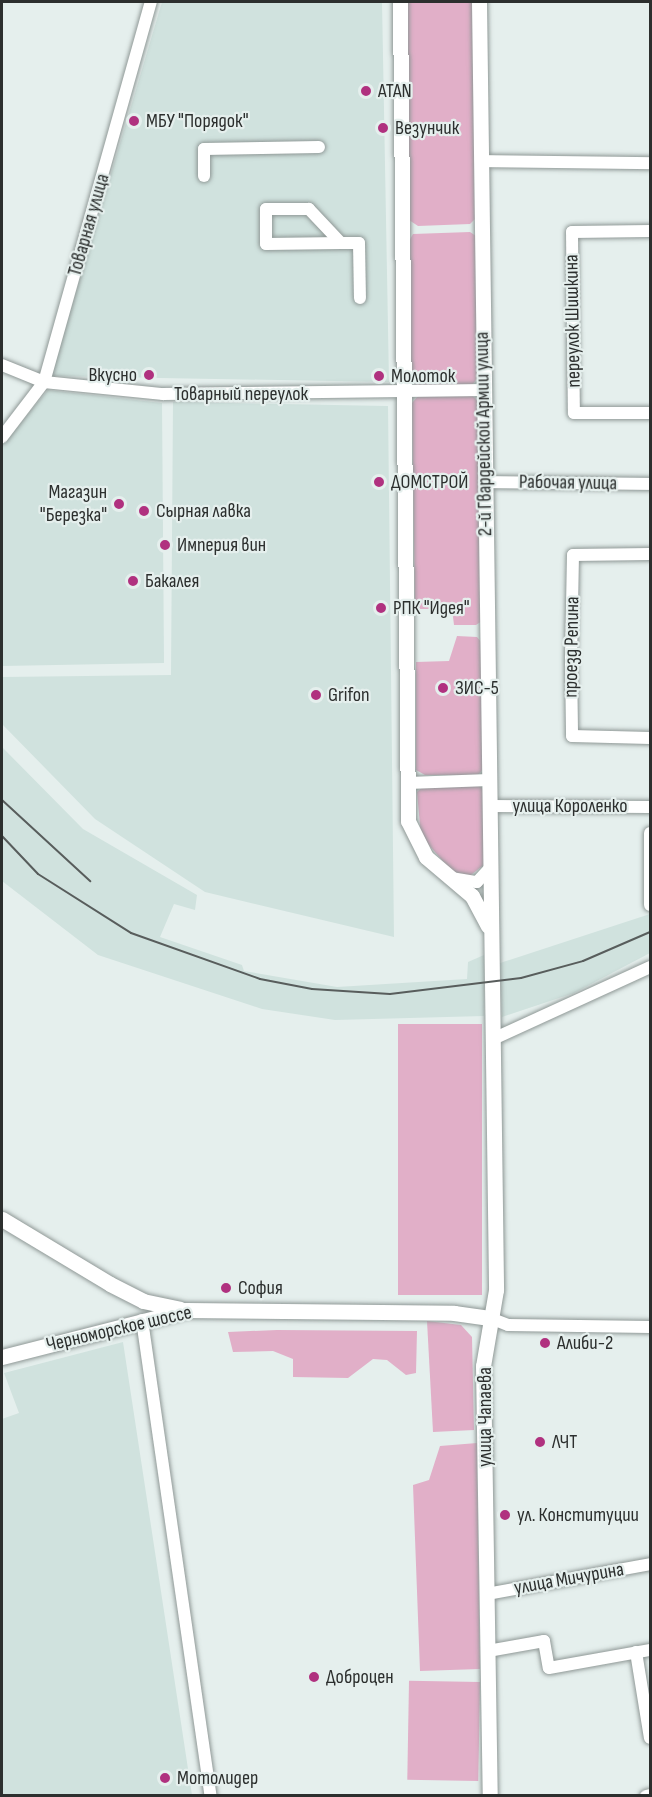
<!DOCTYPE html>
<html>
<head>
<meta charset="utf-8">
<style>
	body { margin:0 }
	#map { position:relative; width:652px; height:1797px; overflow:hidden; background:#e5efed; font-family:"Sofia Sans Condensed",sans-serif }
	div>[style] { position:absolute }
	.built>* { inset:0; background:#d0e2de }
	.green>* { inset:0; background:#e1afc8; transform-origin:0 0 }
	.roads { filter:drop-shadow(0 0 2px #8f9896) drop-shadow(0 0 2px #8f9896) }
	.minor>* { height:12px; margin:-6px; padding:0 6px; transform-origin:6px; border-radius:6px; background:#fff }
	.major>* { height:15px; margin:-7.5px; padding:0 7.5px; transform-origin:7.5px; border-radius:7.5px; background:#fff }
	.rail>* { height:2px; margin:-1px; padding:0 1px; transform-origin:1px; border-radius:1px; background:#585d5c }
	.dots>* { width:16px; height:16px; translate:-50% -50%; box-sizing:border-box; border:3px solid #e5efed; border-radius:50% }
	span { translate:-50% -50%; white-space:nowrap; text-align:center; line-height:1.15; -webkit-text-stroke:4.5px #e5efed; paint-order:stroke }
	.poi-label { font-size:20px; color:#2c2f2e }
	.left { translate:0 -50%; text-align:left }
	.right { translate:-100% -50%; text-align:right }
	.street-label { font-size:20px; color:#2c2f2e }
	.frame { position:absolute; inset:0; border:3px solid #2c2f2e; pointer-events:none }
</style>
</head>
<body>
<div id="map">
	<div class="built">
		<i style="clip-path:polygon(162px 2px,382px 2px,389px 382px,51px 376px)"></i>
		<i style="clip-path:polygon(48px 390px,162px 403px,164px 663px,2px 666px,2px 445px)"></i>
		<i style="clip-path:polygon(173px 402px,388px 406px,394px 937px,205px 892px,95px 819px,2px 724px,2px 677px,171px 675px)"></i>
		<i style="clip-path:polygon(2px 747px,83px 829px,197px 895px,195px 910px,174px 904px,160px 937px,242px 965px,244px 971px,337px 987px,467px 979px,468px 962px,484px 955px,484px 1016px,335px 1020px,262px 1009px,98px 955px,2px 881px)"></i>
		<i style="clip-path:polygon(650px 914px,650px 953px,574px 993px,502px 1017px,500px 963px)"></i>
		<i style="clip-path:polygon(123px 1342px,192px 1795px,2px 1795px,2px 1419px,19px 1413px,4px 1373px)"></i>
	</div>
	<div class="green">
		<i style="clip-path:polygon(406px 2px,473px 2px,475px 219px,470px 224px,418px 226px,409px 220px)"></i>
		<i style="clip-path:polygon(470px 232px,476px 236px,477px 379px,472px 385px,417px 386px,411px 380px,409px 241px,413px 234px)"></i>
		<i style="clip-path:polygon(418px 396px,473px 396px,478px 401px,482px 621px,476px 625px,454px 625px,452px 609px,415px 609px,412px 403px)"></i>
		<i style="clip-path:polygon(457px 636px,477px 637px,482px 643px,483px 769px,478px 775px,425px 775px,416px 770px,416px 662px,449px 661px)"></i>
		<i style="clip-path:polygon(478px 784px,485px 791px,485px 864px,467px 878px,455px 875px,421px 836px,417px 792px,425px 785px)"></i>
		<i style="left:482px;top:1024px;width:271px;height:84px;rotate:90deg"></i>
		<i style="clip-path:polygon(427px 1321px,461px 1325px,472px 1337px,474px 1430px,433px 1432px)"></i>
		<i style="clip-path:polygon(277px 1330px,417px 1331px,416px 1373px,406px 1375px,387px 1360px,373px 1359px,348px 1378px,293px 1377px,293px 1359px,273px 1351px,233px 1352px,228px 1332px)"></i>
		<i style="clip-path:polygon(477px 1443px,480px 1669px,420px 1671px,413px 1485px,429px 1480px,440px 1446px)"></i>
		<i style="left:480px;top:1682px;width:99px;height:71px;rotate:91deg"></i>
	</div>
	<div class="roads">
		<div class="minor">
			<i style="left:481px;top:161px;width:169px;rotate:0.7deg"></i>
			<i style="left:204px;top:176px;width:27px;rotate:-90deg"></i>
			<i style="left:204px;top:149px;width:115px;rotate:-1deg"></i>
			<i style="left:650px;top:231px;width:78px;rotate:179.3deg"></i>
			<i style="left:572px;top:232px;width:181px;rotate:89.4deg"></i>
			<i style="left:574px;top:413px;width:76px"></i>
			<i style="left:341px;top:243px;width:47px;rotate:-133.3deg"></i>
			<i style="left:309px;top:209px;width:43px;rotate:180deg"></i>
			<i style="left:266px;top:209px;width:35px;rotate:90deg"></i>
			<i style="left:266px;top:244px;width:75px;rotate:-0.8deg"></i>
			<i style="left:341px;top:243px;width:18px"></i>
			<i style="left:359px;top:243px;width:55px;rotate:89deg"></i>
			<i style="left:2px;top:365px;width:45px;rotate:22deg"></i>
			<i style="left:44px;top:382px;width:120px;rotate:5.8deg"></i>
			<i style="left:163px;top:394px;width:321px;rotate:-0.7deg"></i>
			<i style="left:2px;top:437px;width:69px;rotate:-52.6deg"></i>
			<i style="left:44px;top:382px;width:395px;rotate:-74.3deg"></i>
			<i style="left:486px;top:482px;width:164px;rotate:0.7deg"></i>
			<i style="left:650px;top:554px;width:77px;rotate:179.3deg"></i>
			<i style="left:573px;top:555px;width:105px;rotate:91.1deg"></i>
			<i style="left:571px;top:660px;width:76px;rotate:89.2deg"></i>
			<i style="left:572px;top:736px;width:78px;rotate:1.5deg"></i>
			<i style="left:408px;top:783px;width:81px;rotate:-2.1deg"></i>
			<i style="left:490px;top:806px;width:160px;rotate:0.4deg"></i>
			<i style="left:451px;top:878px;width:26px;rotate:9deg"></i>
			<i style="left:477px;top:882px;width:21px;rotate:-47deg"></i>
			<i style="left:650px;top:905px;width:72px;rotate:-90deg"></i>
			<i style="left:493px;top:1039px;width:173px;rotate:-24.6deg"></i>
			<i style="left:490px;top:1318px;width:19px;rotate:21deg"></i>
			<i style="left:508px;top:1325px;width:142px;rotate:0.8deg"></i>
			<i style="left:142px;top:1320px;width:481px;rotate:81.8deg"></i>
			<i style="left:487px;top:1594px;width:166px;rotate:-10.4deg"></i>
			<i style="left:488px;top:1651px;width:57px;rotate:-10.1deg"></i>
			<i style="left:544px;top:1641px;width:27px;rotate:80deg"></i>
			<i style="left:549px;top:1668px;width:103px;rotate:-10.1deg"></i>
			<i style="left:636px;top:1652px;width:87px;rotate:80.8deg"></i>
			<i style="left:646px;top:1796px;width:4px;rotate:-14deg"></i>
		</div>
		<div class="major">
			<i style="left:400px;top:2px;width:819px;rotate:89.44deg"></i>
			<i style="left:408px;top:821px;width:40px;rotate:63.4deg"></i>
			<i style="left:426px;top:857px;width:60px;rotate:40.3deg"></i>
			<i style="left:472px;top:896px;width:34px;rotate:62deg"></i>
			<i style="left:479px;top:2px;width:1288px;rotate:89.24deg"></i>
			<i style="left:496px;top:1290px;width:77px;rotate:99.7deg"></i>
			<i style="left:483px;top:1366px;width:430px;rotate:89.1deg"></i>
			<i style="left:2px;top:1219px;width:126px;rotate:31deg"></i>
			<i style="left:110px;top:1284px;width:37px;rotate:27deg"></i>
			<i style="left:143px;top:1301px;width:38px;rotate:12deg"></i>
			<i style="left:2px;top:1357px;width:190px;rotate:-14.3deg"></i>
			<i style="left:186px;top:1310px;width:268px;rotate:0.6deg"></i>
			<i style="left:454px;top:1313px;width:36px;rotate:8deg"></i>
		</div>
	</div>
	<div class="rail">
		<i style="left:2px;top:800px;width:120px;rotate:42.6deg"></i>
		<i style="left:2px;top:836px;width:52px;rotate:46.5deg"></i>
		<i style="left:38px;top:874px;width:110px;rotate:32.4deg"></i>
		<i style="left:131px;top:933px;width:137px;rotate:19.6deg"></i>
		<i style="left:260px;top:979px;width:53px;rotate:10.9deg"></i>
		<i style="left:312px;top:989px;width:78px;rotate:3.7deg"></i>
		<i style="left:390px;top:994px;width:132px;rotate:-7deg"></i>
		<i style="left:521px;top:978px;width:64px;rotate:-15.3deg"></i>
		<i style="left:583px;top:961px;width:73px;rotate:-23.4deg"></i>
	</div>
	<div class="dots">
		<i style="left:366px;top:91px;background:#b0317f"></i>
		<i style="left:134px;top:121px;background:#b0317f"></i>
		<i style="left:383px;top:128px;background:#b0317f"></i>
		<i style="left:149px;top:375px;background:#b0317f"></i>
		<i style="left:379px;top:376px;background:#b0317f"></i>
		<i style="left:379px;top:482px;background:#b0317f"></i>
		<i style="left:119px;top:504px;background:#b0317f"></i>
		<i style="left:144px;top:511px;background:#b0317f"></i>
		<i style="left:165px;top:545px;background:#b0317f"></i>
		<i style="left:133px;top:581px;background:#b0317f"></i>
		<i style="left:381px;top:608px;background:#b0317f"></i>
		<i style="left:443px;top:688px;background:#b0317f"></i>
		<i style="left:316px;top:695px;background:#b0317f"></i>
		<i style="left:226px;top:1288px;background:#b0317f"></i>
		<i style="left:545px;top:1343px;background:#b0317f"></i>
		<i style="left:540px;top:1442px;background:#b0317f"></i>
		<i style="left:505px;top:1515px;background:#b0317f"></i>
		<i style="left:314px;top:1677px;background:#b0317f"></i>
		<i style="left:165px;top:1778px;background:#b0317f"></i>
	</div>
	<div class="poi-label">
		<span class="left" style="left:378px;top:91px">ATAN</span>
		<span class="left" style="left:146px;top:121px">МБУ "Порядок"</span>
		<span class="left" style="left:395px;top:128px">Везунчик</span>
		<span class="right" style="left:137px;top:375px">Вкусно</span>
		<span class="left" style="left:391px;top:376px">Молоток</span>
		<span class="left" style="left:391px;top:482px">ДОМСТРОЙ</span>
		<span class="right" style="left:107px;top:504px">Магазин<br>"Березка"</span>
		<span class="left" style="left:156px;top:511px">Сырная лавка</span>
		<span class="left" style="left:177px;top:545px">Империя вин</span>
		<span class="left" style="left:145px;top:581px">Бакалея</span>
		<span class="left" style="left:393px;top:608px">РПК "Идея"</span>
		<span class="left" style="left:455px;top:688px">ЗИС-5</span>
		<span class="left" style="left:328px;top:695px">Grifon</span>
		<span class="left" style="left:238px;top:1288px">София</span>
		<span class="left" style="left:557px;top:1343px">Алиби-2</span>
		<span class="left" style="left:552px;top:1442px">ЛЧТ</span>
		<span class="left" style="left:517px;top:1515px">ул. Конституции</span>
		<span class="left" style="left:326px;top:1677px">Доброцен</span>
		<span class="left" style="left:177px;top:1778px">Мотолидер</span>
	</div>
	<div class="street-label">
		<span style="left:89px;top:225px;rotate:-74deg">Товарная улица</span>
		<span style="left:573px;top:321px;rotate:-91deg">переулок Шишкина</span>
		<span style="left:241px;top:394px">Товарный переулок</span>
		<span style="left:484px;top:434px;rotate:-91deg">2-й Гвардейской Армии улица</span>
		<span style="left:568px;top:483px;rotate:1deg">Рабочая улица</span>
		<span style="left:572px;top:647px;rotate:-89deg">проезд Репина</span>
		<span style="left:570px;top:806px">улица Короленко</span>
		<span style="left:119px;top:1329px;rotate:-13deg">Черноморское шоссе</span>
		<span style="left:485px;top:1417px;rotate:-90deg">улица Чапаева</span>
		<span style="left:569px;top:1579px;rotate:-10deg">улица Мичурина</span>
	</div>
	<div class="frame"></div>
</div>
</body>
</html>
